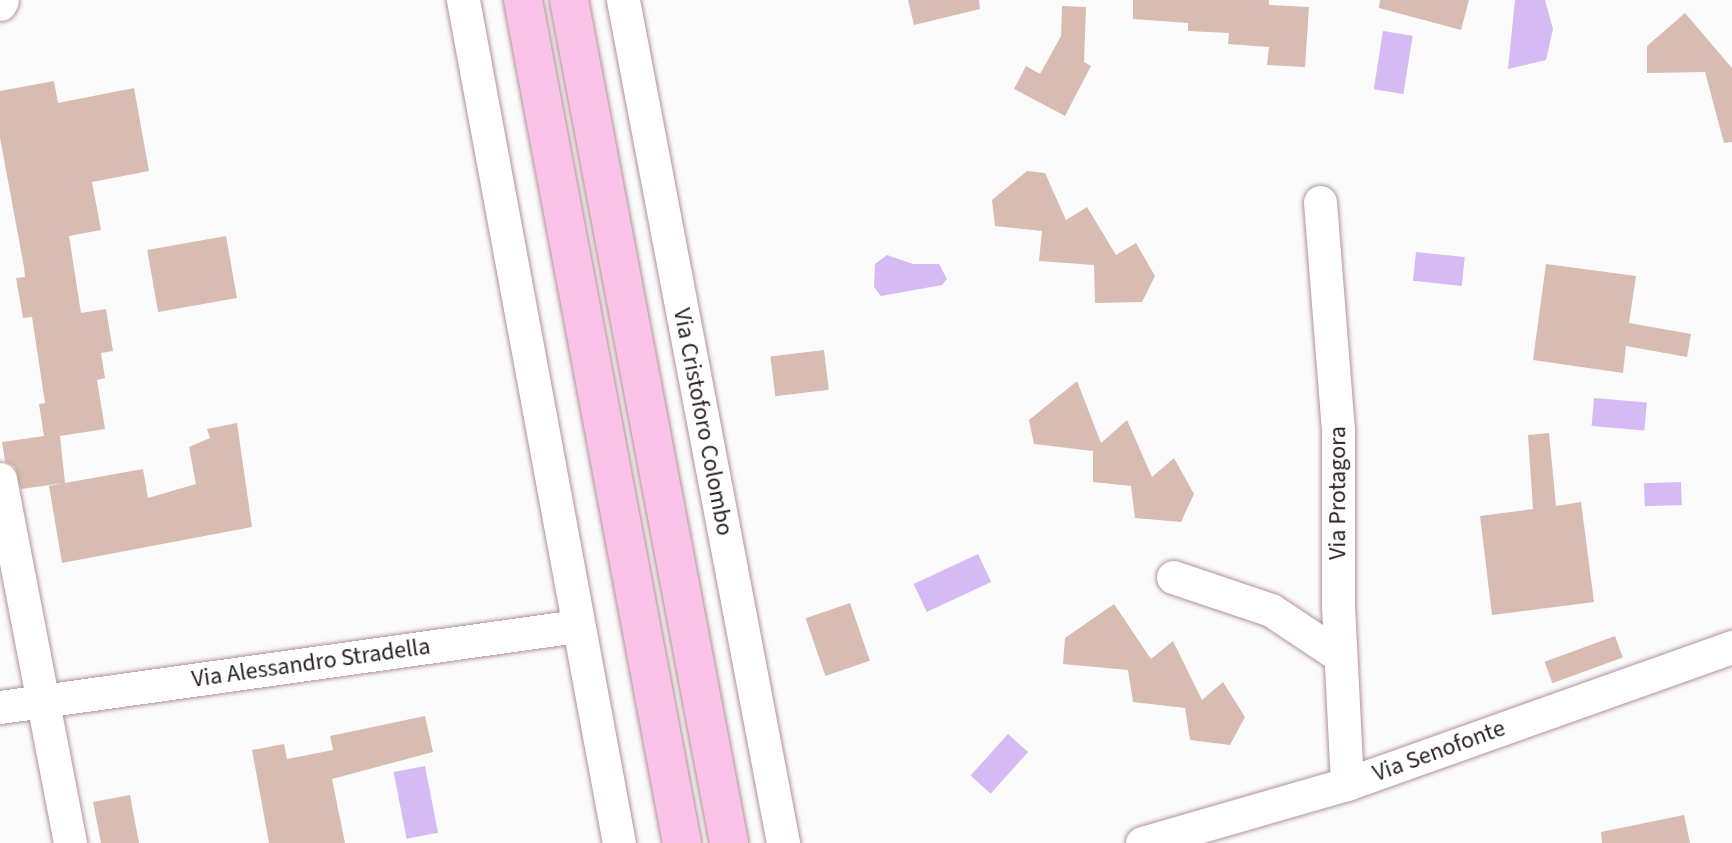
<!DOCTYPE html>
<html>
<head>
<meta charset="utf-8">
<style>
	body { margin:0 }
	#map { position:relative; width:1732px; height:843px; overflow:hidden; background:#fbfbfb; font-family:"Source Sans 3",sans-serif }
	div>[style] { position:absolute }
	.water>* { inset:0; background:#d6baf4; transform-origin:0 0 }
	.building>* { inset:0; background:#d8bcb2; transform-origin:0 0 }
	.roads { filter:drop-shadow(0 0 2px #b09396) drop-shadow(0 0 2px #b09396) }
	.minor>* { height:33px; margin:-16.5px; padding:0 16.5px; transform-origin:16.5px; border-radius:16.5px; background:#fff }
	.major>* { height:38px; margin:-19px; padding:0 19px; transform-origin:19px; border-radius:19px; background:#fac1e9 }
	span { translate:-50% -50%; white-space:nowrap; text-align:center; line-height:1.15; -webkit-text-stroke:6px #fff; paint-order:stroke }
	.street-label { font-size:24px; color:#281d1f }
</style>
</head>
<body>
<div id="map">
	<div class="water">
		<i style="clip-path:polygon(1515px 0,1545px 0,1553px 29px,1546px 60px,1508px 69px)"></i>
		<i style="left:1383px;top:31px;width:30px;height:59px;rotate:9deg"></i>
		<i style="left:1416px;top:252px;width:49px;height:29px;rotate:6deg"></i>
		<i style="clip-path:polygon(887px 255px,913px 264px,939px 264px,947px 279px,942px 285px,881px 296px,874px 287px,875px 264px)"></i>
		<i style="left:1594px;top:398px;width:53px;height:28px;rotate:5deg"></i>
		<i style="left:1681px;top:482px;width:23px;height:37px;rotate:88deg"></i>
		<i style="left:978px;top:554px;width:31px;height:71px;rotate:65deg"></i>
		<i style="left:1008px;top:734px;width:27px;height:56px;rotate:42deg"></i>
		<i style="left:425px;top:766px;width:68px;height:32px;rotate:79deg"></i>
	</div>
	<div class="building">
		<i style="clip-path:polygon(908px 0,979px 0,980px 9px,914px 25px)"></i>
		<i style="clip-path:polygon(1133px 0,1269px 0,1269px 5px,1309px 7px,1305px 67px,1267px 65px,1269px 47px,1228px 44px,1229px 33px,1188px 31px,1188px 23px,1133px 19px)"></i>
		<i style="clip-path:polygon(1380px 0,1469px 0,1461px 30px,1379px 8px)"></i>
		<i style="clip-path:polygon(1062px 6px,1086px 7px,1084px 62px,1091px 66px,1065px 116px,1014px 89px,1026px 66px,1040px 74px,1061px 36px)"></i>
		<i style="clip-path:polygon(1685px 13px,1732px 68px,1732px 142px,1724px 143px,1705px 72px,1647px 73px,1647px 46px)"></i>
		<i style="clip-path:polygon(54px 81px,58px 103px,134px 88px,149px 171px,92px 182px,101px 230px,69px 236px,81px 313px,106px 309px,113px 351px,101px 353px,105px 378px,97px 380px,105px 429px,60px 436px,65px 483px,143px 469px,148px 498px,196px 484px,189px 447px,210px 438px,207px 429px,237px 423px,252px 527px,62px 563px,49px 486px,64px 483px,21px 489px,15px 467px,5px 461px,2px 442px,44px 436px,39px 404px,45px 403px,32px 317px,23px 318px,16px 278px,25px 277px,24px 267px,0 138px,0 91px)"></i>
		<i style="clip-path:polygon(1027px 171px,1045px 173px,1066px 220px,1087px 207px,1116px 255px,1136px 243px,1155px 276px,1142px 302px,1095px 303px,1094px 265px,1039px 261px,1042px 231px,995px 226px,992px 200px)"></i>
		<i style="left:226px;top:236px;width:63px;height:80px;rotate:80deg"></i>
		<i style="clip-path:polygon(1546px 264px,1636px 276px,1629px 323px,1691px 334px,1687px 357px,1626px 346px,1623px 373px,1533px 360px)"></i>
		<i style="left:824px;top:350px;width:40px;height:54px;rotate:83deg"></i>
		<i style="clip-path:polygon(1077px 381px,1101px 443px,1127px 420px,1152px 477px,1174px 458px,1194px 494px,1181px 522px,1135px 518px,1131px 486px,1093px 482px,1093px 451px,1034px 444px,1029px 420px)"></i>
		<i style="clip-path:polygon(1549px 433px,1556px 506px,1581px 502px,1594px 602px,1492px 615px,1480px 516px,1533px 509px,1528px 435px)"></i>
		<i style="left:850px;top:603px;width:61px;height:47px;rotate:71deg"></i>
		<i style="clip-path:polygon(1114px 604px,1151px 659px,1173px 641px,1202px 700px,1223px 682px,1245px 717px,1230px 745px,1190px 740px,1185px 708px,1133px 702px,1128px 670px,1063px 664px,1065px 638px)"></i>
		<i style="left:1615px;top:636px;width:23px;height:75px;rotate:70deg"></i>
		<i style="clip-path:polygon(425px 716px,433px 752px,332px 779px,345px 843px,269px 843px,252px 750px,284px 744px,287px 759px,333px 750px,330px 736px)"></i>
		<i style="clip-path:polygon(130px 795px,139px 843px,101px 843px,93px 802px)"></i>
		<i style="clip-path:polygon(1684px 815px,1690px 843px,1602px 843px,1601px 832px)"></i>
	</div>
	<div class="roads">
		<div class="minor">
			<i style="left:463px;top:0;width:857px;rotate:79.52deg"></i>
			<i style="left:623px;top:0;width:858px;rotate:79.25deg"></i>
			<i style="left:0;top:4px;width:4px;rotate:-63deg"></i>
			<i style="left:1320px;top:202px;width:228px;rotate:85.5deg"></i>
			<i style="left:1338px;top:429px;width:177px;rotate:90deg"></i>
			<i style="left:1338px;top:606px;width:178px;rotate:87.1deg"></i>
			<i style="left:0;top:479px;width:371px;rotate:79.1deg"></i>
			<i style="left:1173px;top:577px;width:103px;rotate:18.6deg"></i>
			<i style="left:1271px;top:610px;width:83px;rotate:33.7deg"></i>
			<i style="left:0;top:707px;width:583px;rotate:-7.99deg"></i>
			<i style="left:1142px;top:843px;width:213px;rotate:-16.1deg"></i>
			<i style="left:1347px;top:784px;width:409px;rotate:-19.6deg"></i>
		</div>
		<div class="major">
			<i style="left:523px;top:0;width:858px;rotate:79.32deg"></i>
			<i style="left:569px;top:0;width:858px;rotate:79.25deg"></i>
		</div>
	</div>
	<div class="street-label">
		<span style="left:703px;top:422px;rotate:79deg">Via Cristoforo Colombo</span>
		<span style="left:1338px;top:493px;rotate:-90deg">Via Protagora</span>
		<span style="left:311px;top:663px;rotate:-8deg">Via Alessandro Stradella</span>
		<span style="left:1439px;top:751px;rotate:-20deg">Via Senofonte</span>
	</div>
</div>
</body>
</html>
